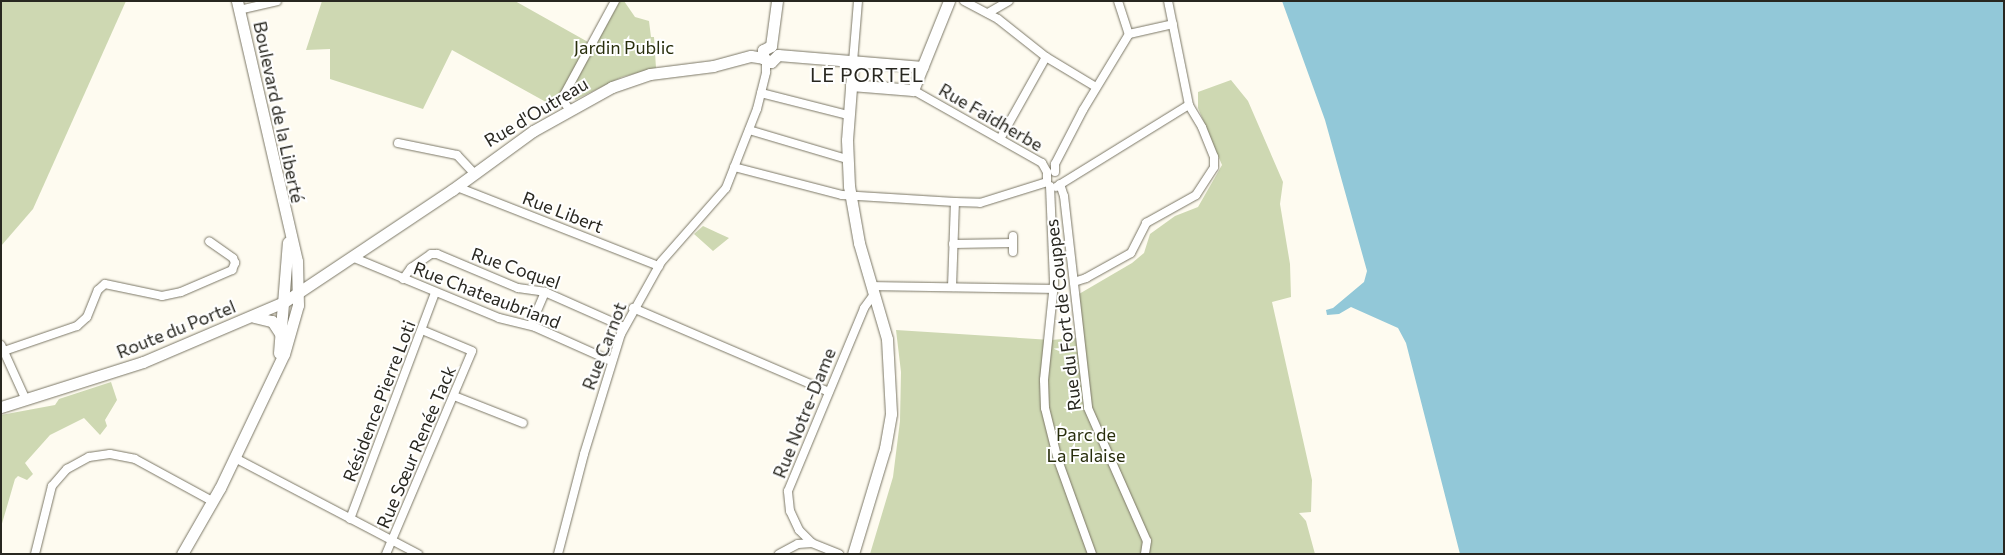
<!DOCTYPE html>
<html>
<head>
<meta charset="utf-8">
<style>
	body { margin:0 }
	#map { position:relative; width:2005px; height:555px; overflow:hidden; background:#fefbf0; font-family:Commissioner,sans-serif }
	div>[style] { position:absolute }
	.green>* { inset:0; background:#ced8b2 }
	.water>* { inset:0; background:#92c8d8 }
	.roads { filter:drop-shadow(0 0 1px #7b7766) drop-shadow(0 0 1px #7b7766) }
	.street>* { height:8px; margin:-4px; padding:0 4px; transform-origin:4px; border-radius:4px; background:#fff }
	.secondary>* { height:11px; margin:-5.5px; padding:0 5.5px; transform-origin:5.5px; border-radius:5.5px; background:#fff }
	span { translate:-50% -50%; white-space:nowrap; text-align:center; line-height:1.15; -webkit-text-stroke:4px #fff; paint-order:stroke }
	.park-label { font-size:18px; color:#282e0c }
	.street-label { font-size:18px; color:#282720 }
	.quarter-label { font-size:20px; color:#282720; letter-spacing:1px }
	.frame { position:absolute; inset:0; border:2px solid #282720; pointer-events:none }
</style>
</head>
<body>
<div id="map">
	<div class="green">
		<i style="clip-path:polygon(1px 1px,126px 1px,33px 209px,1px 246px)"></i>
		<i style="clip-path:polygon(322px 1px,515px 1px,588px 42px,555px 107px,452px 50px,423px 109px,330px 79px,330px 49px,306px 50px)"></i>
		<i style="clip-path:polygon(620px 1px,624px 1px,635px 17px,649px 21px,651px 37px,654px 37px,656px 68px,622px 77px,575px 100px,574px 95px,568px 94px)"></i>
		<i style="clip-path:polygon(1231px 80px,1248px 101px,1283px 182px,1280px 204px,1290px 264px,1291px 297px,1272px 302px,1312px 480px,1311px 512px,1299px 513px,1306px 521px,1315px 554px,870px 554px,893px 477px,900px 421px,901px 372px,896px 330px,1051px 340px,1084px 337px,1079px 294px,1132px 263px,1144px 253px,1150px 234px,1175px 216px,1198px 207px,1222px 165px,1198px 108px,1198px 92px)"></i>
		<i style="clip-path:polygon(703px 226px,718px 233px,729px 238px,713px 251px,694px 234px)"></i>
		<i style="clip-path:polygon(111px 382px,117px 400px,105px 420px,107px 426px,100px 435px,84px 418px,50px 435px,25px 463px,33px 474px,27px 480px,18px 476px,15px 479px,1px 527px,1px 415px,55px 405px,59px 399px)"></i>
	</div>
	<div class="water">
		<i style="clip-path:polygon(1282px 1px,2004px 1px,2004px 554px,1460px 554px,1406px 343px,1398px 328px,1351px 307px,1339px 314px,1327px 315px,1326px 310px,1333px 308px,1364px 282px,1367px 271px,1325px 120px)"></i>
	</div>
	<div class="roads">
		<div class="street">
			<i style="left:964px;top:1px;width:38px;rotate:28deg"></i>
			<i style="left:998px;top:19px;width:61px;rotate:38.4deg"></i>
			<i style="left:1046px;top:57px;width:58px;rotate:31deg"></i>
			<i style="left:1118px;top:1px;width:35px;rotate:72deg"></i>
			<i style="left:239px;top:10px;width:39px;rotate:-13deg"></i>
			<i style="left:988px;top:13px;width:24px;rotate:-30deg"></i>
			<i style="left:853px;top:62px;width:61px;rotate:-85.3deg"></i>
			<i style="left:913px;top:90px;width:148px;rotate:29.5deg"></i>
			<i style="left:1042px;top:163px;width:10px;rotate:61deg"></i>
			<i style="left:1047px;top:172px;width:10px;rotate:90deg"></i>
			<i style="left:761px;top:93px;width:90px;rotate:14.2deg"></i>
			<i style="left:569px;top:109px;width:9px;rotate:-126deg"></i>
			<i style="left:564px;top:102px;width:7px;rotate:-90deg"></i>
			<i style="left:564px;top:95px;width:107px;rotate:-61.5deg"></i>
			<i style="left:749px;top:130px;width:102px;rotate:16.5deg"></i>
			<i style="left:1000px;top:139px;width:94px;rotate:-60.7deg"></i>
			<i style="left:398px;top:143px;width:60px;rotate:11.5deg"></i>
			<i style="left:457px;top:155px;width:25px;rotate:47deg"></i>
			<i style="left:734px;top:167px;width:112px;rotate:14.5deg"></i>
			<i style="left:842px;top:195px;width:113px;rotate:3.5deg"></i>
			<i style="left:955px;top:202px;width:25px;rotate:2deg"></i>
			<i style="left:980px;top:203px;width:70px;rotate:-17.4deg"></i>
			<i style="left:1055px;top:172px;width:8px;rotate:-90deg"></i>
			<i style="left:1055px;top:164px;width:61px;rotate:-62.6deg"></i>
			<i style="left:1083px;top:110px;width:89px;rotate:-58.8deg"></i>
			<i style="left:1129px;top:34px;width:45px;rotate:-12.8deg"></i>
			<i style="left:1060px;top:184px;width:13px;rotate:72deg"></i>
			<i style="left:1064px;top:196px;width:213px;rotate:83.5deg"></i>
			<i style="left:1088px;top:408px;width:145px;rotate:66.1deg"></i>
			<i style="left:1147px;top:541px;width:13px;rotate:99deg"></i>
			<i style="left:1050px;top:186px;width:97px;rotate:87.6deg"></i>
			<i style="left:1054px;top:283px;width:98px;rotate:95.9deg"></i>
			<i style="left:1044px;top:380px;width:28px;rotate:88deg"></i>
			<i style="left:1045px;top:408px;width:54px;rotate:76deg"></i>
			<i style="left:1058px;top:460px;width:100px;rotate:70.1deg"></i>
			<i style="left:457px;top:187px;width:217px;rotate:21.4deg"></i>
			<i style="left:1056px;top:187px;width:156px;rotate:-31.7deg"></i>
			<i style="left:1013px;top:236px;width:16px;rotate:90deg"></i>
			<i style="left:953px;top:244px;width:60px;rotate:-1deg"></i>
			<i style="left:352px;top:257px;width:159px;rotate:22.5deg"></i>
			<i style="left:499px;top:318px;width:37px;rotate:14deg"></i>
			<i style="left:535px;top:327px;width:83px;rotate:24.1deg"></i>
			<i style="left:403px;top:279px;width:14px;rotate:-54deg"></i>
			<i style="left:411px;top:268px;width:24px;rotate:-35deg"></i>
			<i style="left:431px;top:254px;width:6px"></i>
			<i style="left:437px;top:254px;width:88px;rotate:22.8deg"></i>
			<i style="left:518px;top:288px;width:27px;rotate:8deg"></i>
			<i style="left:545px;top:292px;width:86px;rotate:23.9deg"></i>
			<i style="left:1074px;top:282px;width:13px;rotate:-18deg"></i>
			<i style="left:1086px;top:278px;width:51px;rotate:-29.1deg"></i>
			<i style="left:1131px;top:253px;width:34px;rotate:-63deg"></i>
			<i style="left:1146px;top:223px;width:57px;rotate:-29.2deg"></i>
			<i style="left:1196px;top:195px;width:33px;rotate:-57deg"></i>
			<i style="left:1214px;top:167px;width:10px;rotate:-90deg"></i>
			<i style="left:1214px;top:157px;width:32px;rotate:-112deg"></i>
			<i style="left:1202px;top:127px;width:26px;rotate:-121deg"></i>
			<i style="left:1189px;top:105px;width:106px;rotate:-101.4deg"></i>
			<i style="left:872px;top:286px;width:181px;rotate:0.9deg"></i>
			<i style="left:952px;top:287px;width:85px;rotate:-88deg"></i>
			<i style="left:633px;top:308px;width:213px;rotate:23.2deg"></i>
			<i style="left:531px;top:325px;width:36px;rotate:-67deg"></i>
			<i style="left:1px;top:345px;width:60px;rotate:65.6deg"></i>
			<i style="left:4px;top:351px;width:77px;rotate:-18.9deg"></i>
			<i style="left:77px;top:326px;width:13px;rotate:-42deg"></i>
			<i style="left:87px;top:317px;width:29px;rotate:-68deg"></i>
			<i style="left:98px;top:290px;width:9px;rotate:-41deg"></i>
			<i style="left:105px;top:284px;width:58px;rotate:11.9deg"></i>
			<i style="left:162px;top:296px;width:19px;rotate:-12deg"></i>
			<i style="left:181px;top:292px;width:56px;rotate:-23.3deg"></i>
			<i style="left:232px;top:270px;width:8px;rotate:-67deg"></i>
			<i style="left:235px;top:263px;width:5px;rotate:-112deg"></i>
			<i style="left:233px;top:258px;width:29px;rotate:-145deg"></i>
			<i style="left:454px;top:396px;width:74px;rotate:21.4deg"></i>
			<i style="left:235px;top:458px;width:207px;rotate:27.7deg"></i>
			<i style="left:350px;top:519px;width:241px;rotate:-69.4deg"></i>
			<i style="left:35px;top:554px;width:70px;rotate:-76deg"></i>
			<i style="left:52px;top:486px;width:23px;rotate:-49deg"></i>
			<i style="left:67px;top:469px;width:25px;rotate:-29deg"></i>
			<i style="left:89px;top:457px;width:21px;rotate:-8deg"></i>
			<i style="left:110px;top:454px;width:25px;rotate:11deg"></i>
			<i style="left:135px;top:459px;width:88px;rotate:28.6deg"></i>
			<i style="left:386px;top:554px;width:220px;rotate:-67deg"></i>
			<i style="left:472px;top:351px;width:54px;rotate:-157.2deg"></i>
			<i style="left:558px;top:554px;width:103px;rotate:-75.4deg"></i>
			<i style="left:584px;top:454px;width:126px;rotate:-72.9deg"></i>
			<i style="left:621px;top:334px;width:82px;rotate:-60.9deg"></i>
			<i style="left:661px;top:262px;width:98px;rotate:-48.7deg"></i>
			<i style="left:726px;top:188px;width:85px;rotate:-68.6deg"></i>
			<i style="left:757px;top:109px;width:38px;rotate:-76deg"></i>
			<i style="left:766px;top:72px;width:11px;rotate:-90deg"></i>
			<i style="left:779px;top:554px;width:21px;rotate:-28deg"></i>
			<i style="left:798px;top:544px;width:14px;rotate:-4deg"></i>
			<i style="left:839px;top:554px;width:29px;rotate:-158deg"></i>
			<i style="left:812px;top:543px;width:18px;rotate:-135deg"></i>
			<i style="left:799px;top:530px;width:21px;rotate:-115deg"></i>
			<i style="left:790px;top:511px;width:20px;rotate:-96deg"></i>
			<i style="left:788px;top:491px;width:198px;rotate:-67.4deg"></i>
			<i style="left:864px;top:308px;width:17px;rotate:-54deg"></i>
		</div>
		<div class="secondary">
			<i style="left:771px;top:46px;width:45px;rotate:-82.4deg"></i>
			<i style="left:771px;top:46px;width:9px;rotate:153deg"></i>
			<i style="left:763px;top:50px;width:8px;rotate:90deg"></i>
			<i style="left:763px;top:58px;width:9px;rotate:27deg"></i>
			<i style="left:771px;top:62px;width:10px;rotate:-45deg"></i>
			<i style="left:778px;top:55px;width:145px;rotate:4.7deg"></i>
			<i style="left:853px;top:62px;width:78px;rotate:94.4deg"></i>
			<i style="left:847px;top:140px;width:46px;rotate:87.5deg"></i>
			<i style="left:849px;top:186px;width:58px;rotate:80deg"></i>
			<i style="left:859px;top:243px;width:100px;rotate:73.7deg"></i>
			<i style="left:887px;top:339px;width:75px;rotate:86.9deg"></i>
			<i style="left:891px;top:414px;width:35px;rotate:100deg"></i>
			<i style="left:885px;top:448px;width:111px;rotate:106.8deg"></i>
			<i style="left:851px;top:85px;width:62px;rotate:4.6deg"></i>
			<i style="left:913px;top:90px;width:96px;rotate:-68deg"></i>
			<i style="left:254px;top:317px;width:18px;rotate:13deg"></i>
			<i style="left:272px;top:321px;width:17px;rotate:57deg"></i>
			<i style="left:279px;top:353px;width:111px;rotate:-85.4deg"></i>
			<i style="left:1px;top:407px;width:149px;rotate:-17.6deg"></i>
			<i style="left:143px;top:362px;width:153px;rotate:-23.1deg"></i>
			<i style="left:284px;top:302px;width:202px;rotate:-33.7deg"></i>
			<i style="left:452px;top:190px;width:100px;rotate:-36.1deg"></i>
			<i style="left:533px;top:131px;width:90px;rotate:-29.1deg"></i>
			<i style="left:612px;top:87px;width:40px;rotate:-18.9deg"></i>
			<i style="left:650px;top:74px;width:64px;rotate:-7.2deg"></i>
			<i style="left:713px;top:66px;width:39px;rotate:-15deg"></i>
			<i style="left:751px;top:56px;width:12px;rotate:9deg"></i>
			<i style="left:182px;top:554px;width:76px;rotate:-60.1deg"></i>
			<i style="left:220px;top:488px;width:148px;rotate:-64.5deg"></i>
			<i style="left:284px;top:354px;width:51px;rotate:-74.1deg"></i>
			<i style="left:298px;top:305px;width:44px;rotate:-91.3deg"></i>
			<i style="left:297px;top:261px;width:267px;rotate:-103deg"></i>
		</div>
	</div>
	<div class="park-label">
		<span style="left:624px;top:47px">Jardin Public</span>
		<span style="left:1086px;top:445px">Parc de<br>La Falaise</span>
	</div>
	<div class="street-label">
		<span style="left:279px;top:112px;rotate:78deg">Boulevard de la Liberté</span>
		<span style="left:536px;top:112px;rotate:-31deg">Rue d'Outreau</span>
		<span style="left:991px;top:117px;rotate:30deg">Rue Faidherbe</span>
		<span style="left:563px;top:212px;rotate:21deg">Rue Libert</span>
		<span style="left:516px;top:268px;rotate:19deg">Rue Coquel</span>
		<span style="left:487px;top:295px;rotate:21deg">Rue Chateaubriand</span>
		<span style="left:1063px;top:315px;rotate:-97deg">Rue du Fort de Couppes</span>
		<span style="left:176px;top:329px;rotate:-22deg">Route du Portel</span>
		<span style="left:604px;top:346px;rotate:-69deg">Rue Carnot</span>
		<span style="left:379px;top:401px;rotate:-69deg">Résidence Pierre Loti</span>
		<span style="left:804px;top:413px;rotate:-68deg">Rue Notre-Dame</span>
		<span style="left:416px;top:447px;rotate:-67deg">Rue Sœur Renée Tack</span>
	</div>
	<div class="quarter-label">
		<span style="left:867px;top:74px">LE PORTEL</span>
	</div>
	<div class="frame"></div>
</div>
</body>
</html>
